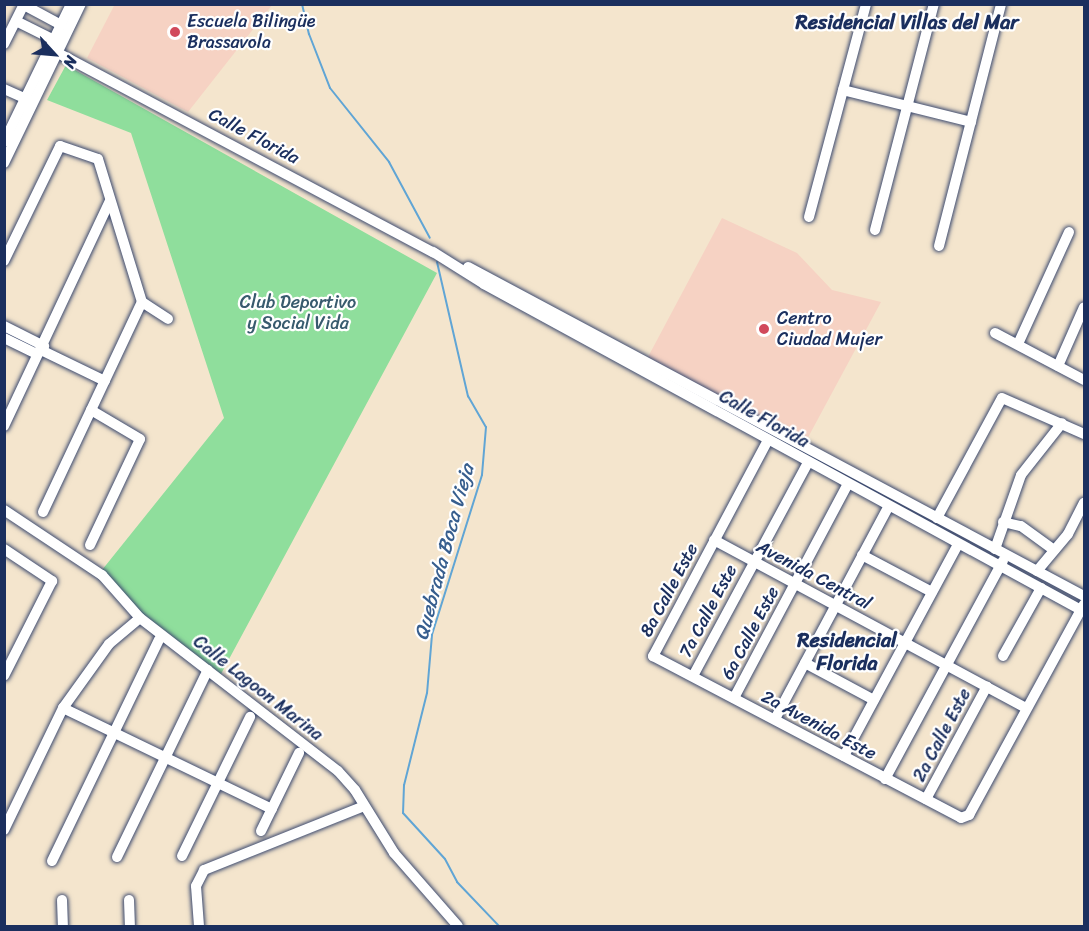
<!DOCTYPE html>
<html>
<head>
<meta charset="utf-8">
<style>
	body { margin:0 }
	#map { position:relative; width:1089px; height:931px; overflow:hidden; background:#f4e5cd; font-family:Sriracha,sans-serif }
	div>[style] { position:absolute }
	.built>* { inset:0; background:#f6d2c3 }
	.green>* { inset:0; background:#8fde9c }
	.stream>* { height:2px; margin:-1px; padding:0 1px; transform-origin:1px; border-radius:1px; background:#60a5d5 }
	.roads { filter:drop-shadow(0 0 2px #3c4a6f) drop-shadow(0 0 2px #3c4a6f) }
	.minor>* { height:10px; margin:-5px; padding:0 5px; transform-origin:5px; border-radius:5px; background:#fff }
	.dots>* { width:16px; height:16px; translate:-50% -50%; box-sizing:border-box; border:3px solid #fff; border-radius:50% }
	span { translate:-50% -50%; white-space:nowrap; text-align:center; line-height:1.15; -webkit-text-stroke:4.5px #fff; paint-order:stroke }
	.poi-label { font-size:18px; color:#1b2f5e }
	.left { translate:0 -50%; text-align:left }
	.street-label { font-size:18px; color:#1b2f5e }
	.park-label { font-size:18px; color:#385b6e }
	.neighbourhood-label { font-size:20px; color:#1b2f5e; font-weight:700 }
	.water-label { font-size:20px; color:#375e8e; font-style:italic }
	.frame { position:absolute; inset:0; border:6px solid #1b2f5e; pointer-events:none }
	.north { position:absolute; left:24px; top:24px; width:60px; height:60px; -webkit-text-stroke:4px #fff; paint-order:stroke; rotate:116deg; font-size:16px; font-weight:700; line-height:24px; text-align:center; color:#1b2f5e }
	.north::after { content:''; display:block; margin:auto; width:21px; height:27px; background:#1b2f5e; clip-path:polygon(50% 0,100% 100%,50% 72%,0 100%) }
</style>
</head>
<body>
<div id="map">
	<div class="built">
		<i style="clip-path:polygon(115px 4px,272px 4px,272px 5px,188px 112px,87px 58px)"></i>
		<i style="clip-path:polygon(722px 218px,797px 253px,832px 290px,881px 302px,805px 443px,648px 357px)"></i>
	</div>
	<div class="green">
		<i style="clip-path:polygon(66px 65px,437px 273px,221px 674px,138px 610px,102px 570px,224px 418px,131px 133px,47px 100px)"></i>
	</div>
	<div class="stream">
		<i style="left:302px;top:4px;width:31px;rotate:77deg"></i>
		<i style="left:309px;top:34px;width:58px;rotate:68.7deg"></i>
		<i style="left:330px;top:88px;width:95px;rotate:51.4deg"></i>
		<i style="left:389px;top:162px;width:86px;rotate:61.7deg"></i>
		<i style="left:437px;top:262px;width:138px;rotate:77deg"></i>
		<i style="left:468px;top:396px;width:36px;rotate:60deg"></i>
		<i style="left:486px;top:427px;width:48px;rotate:94.8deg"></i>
		<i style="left:482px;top:475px;width:168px;rotate:107.4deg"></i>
		<i style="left:432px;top:635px;width:58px;rotate:94.9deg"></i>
		<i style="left:427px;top:693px;width:95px;rotate:104deg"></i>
		<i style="left:404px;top:785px;width:28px;rotate:92deg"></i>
		<i style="left:403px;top:813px;width:62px;rotate:47.6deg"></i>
		<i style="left:445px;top:859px;width:26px;rotate:62deg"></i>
		<i style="left:457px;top:882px;width:61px;rotate:46.3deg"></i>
	</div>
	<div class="roads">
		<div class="minor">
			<i style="left:24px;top:5px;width:42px;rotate:28.4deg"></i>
			<i style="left:16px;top:21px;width:42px;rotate:26.6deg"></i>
			<i style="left:4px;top:44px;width:45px;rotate:-63.4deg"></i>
			<i style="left:58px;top:53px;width:425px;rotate:28deg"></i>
			<i style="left:433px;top:252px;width:60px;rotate:32.1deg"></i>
			<i style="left:484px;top:284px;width:680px;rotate:28.64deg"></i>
			<i style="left:4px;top:89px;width:30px;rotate:24deg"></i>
			<i style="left:843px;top:90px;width:132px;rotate:14deg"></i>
			<i style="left:4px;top:142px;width:153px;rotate:-64.1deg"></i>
			<i style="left:4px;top:163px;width:177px;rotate:-64.2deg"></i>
			<i style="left:809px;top:217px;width:220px;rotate:-75deg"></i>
			<i style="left:875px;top:230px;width:234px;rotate:-75.4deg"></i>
			<i style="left:939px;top:246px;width:250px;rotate:-75.6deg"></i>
			<i style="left:4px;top:261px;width:128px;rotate:-64deg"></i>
			<i style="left:60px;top:146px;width:40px;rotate:18.9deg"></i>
			<i style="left:98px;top:159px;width:150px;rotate:72.9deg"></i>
			<i style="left:142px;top:302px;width:31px;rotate:33deg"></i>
			<i style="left:468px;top:267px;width:698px;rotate:28.11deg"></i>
			<i style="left:4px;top:326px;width:45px;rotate:26.6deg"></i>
			<i style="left:995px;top:333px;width:101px;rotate:27.8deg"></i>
			<i style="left:4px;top:338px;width:37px;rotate:26deg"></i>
			<i style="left:1018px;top:344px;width:123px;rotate:-65.5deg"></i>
			<i style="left:41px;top:350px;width:71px;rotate:25.8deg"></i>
			<i style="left:1058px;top:366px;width:64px;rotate:-66.2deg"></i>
			<i style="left:4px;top:426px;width:249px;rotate:-64.8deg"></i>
			<i style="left:768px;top:440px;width:245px;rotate:118deg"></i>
			<i style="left:653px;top:656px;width:348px;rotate:27.7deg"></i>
			<i style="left:961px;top:818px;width:9px;rotate:-21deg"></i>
			<i style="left:969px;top:815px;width:240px;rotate:-61.4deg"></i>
			<i style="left:4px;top:510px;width:118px;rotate:33.6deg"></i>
			<i style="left:102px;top:575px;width:57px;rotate:48.5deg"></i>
			<i style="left:140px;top:618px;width:250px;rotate:37.7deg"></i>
			<i style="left:338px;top:771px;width:25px;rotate:48deg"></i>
			<i style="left:355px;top:790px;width:74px;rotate:58.2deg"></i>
			<i style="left:394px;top:853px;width:97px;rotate:48.8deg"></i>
			<i style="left:43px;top:512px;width:232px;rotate:-64.8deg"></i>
			<i style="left:937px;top:518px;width:136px;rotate:-61.6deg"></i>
			<i style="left:1002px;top:398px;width:90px;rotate:23.7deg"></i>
			<i style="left:1003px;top:522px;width:18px;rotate:13deg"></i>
			<i style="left:1021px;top:526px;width:41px;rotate:36deg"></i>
			<i style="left:714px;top:540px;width:354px;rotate:28.3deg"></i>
			<i style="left:90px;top:545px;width:117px;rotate:-64.7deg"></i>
			<i style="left:140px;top:439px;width:57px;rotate:-149.4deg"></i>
			<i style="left:4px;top:549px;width:58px;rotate:33.7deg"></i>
			<i style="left:52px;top:581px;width:106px;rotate:116.8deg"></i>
			<i style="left:995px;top:549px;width:78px;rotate:-70.6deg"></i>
			<i style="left:1021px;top:475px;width:66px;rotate:-51.7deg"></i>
			<i style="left:862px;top:555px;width:79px;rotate:27.9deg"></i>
			<i style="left:1037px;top:571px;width:48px;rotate:-50deg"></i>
			<i style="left:1068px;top:534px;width:35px;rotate:-63deg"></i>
			<i style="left:1003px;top:656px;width:78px;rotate:-60.8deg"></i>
			<i style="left:805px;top:663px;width:78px;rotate:28.2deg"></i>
			<i style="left:693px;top:676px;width:243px;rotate:-61.7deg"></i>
			<i style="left:734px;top:698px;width:242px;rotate:-62deg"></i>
			<i style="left:63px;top:708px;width:232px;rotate:25.8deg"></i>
			<i style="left:775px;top:719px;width:240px;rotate:-61.9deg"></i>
			<i style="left:844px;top:756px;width:241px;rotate:-61.7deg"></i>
			<i style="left:885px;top:779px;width:248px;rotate:-61.6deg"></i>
			<i style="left:926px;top:799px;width:128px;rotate:-61.6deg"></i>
			<i style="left:4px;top:830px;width:136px;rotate:-64.2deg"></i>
			<i style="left:63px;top:708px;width:79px;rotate:-54.3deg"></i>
			<i style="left:109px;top:644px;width:40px;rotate:-40deg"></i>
			<i style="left:261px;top:831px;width:87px;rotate:-64deg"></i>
			<i style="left:182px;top:856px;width:155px;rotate:-63.9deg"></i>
			<i style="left:117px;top:857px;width:208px;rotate:-64.1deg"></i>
			<i style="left:52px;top:861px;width:246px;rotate:-64.2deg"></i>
			<i style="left:62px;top:900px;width:26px;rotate:88deg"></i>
			<i style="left:129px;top:900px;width:26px;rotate:88deg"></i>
			<i style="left:199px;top:926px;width:40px;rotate:-94.3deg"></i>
			<i style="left:196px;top:886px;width:18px;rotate:-63deg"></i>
			<i style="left:204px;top:870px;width:172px;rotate:-21.8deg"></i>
		</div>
	</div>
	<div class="dots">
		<i style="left:175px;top:32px;background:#d1495b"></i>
		<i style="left:764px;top:329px;background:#d1495b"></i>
	</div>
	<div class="poi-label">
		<span class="left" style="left:187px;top:32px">Escuela Bilingüe<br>Brassavola</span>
		<span class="left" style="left:777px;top:329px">Centro<br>Ciudad Mujer</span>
	</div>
	<div class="street-label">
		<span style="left:254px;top:136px;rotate:28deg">Calle Florida</span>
		<span style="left:764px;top:419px;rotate:29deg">Calle Florida</span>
		<span style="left:814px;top:575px;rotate:28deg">Avenida Central</span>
		<span style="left:669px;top:590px;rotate:-62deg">8a Calle Este</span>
		<span style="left:708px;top:611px;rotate:-62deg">7a Calle Este</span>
		<span style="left:750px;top:633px;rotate:-62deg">6a Calle Este</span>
		<span style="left:258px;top:688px;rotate:38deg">Calle Lagoon Marina</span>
		<span style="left:819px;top:725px;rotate:28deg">2a Avenida Este</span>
		<span style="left:942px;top:735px;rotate:-62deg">2a Calle Este</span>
	</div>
	<div class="park-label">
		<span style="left:298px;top:313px">Club Deportivo<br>y Social Vida</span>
	</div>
	<div class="neighbourhood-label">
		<span style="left:907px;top:22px">Residencial Villas del Mar</span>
		<span style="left:847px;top:652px">Residencial<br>Florida</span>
	</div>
	<div class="water-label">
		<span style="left:444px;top:552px;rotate:-75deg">Quebrada Boca Vieja</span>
	</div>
	<div class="frame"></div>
	<div class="north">N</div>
</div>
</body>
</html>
